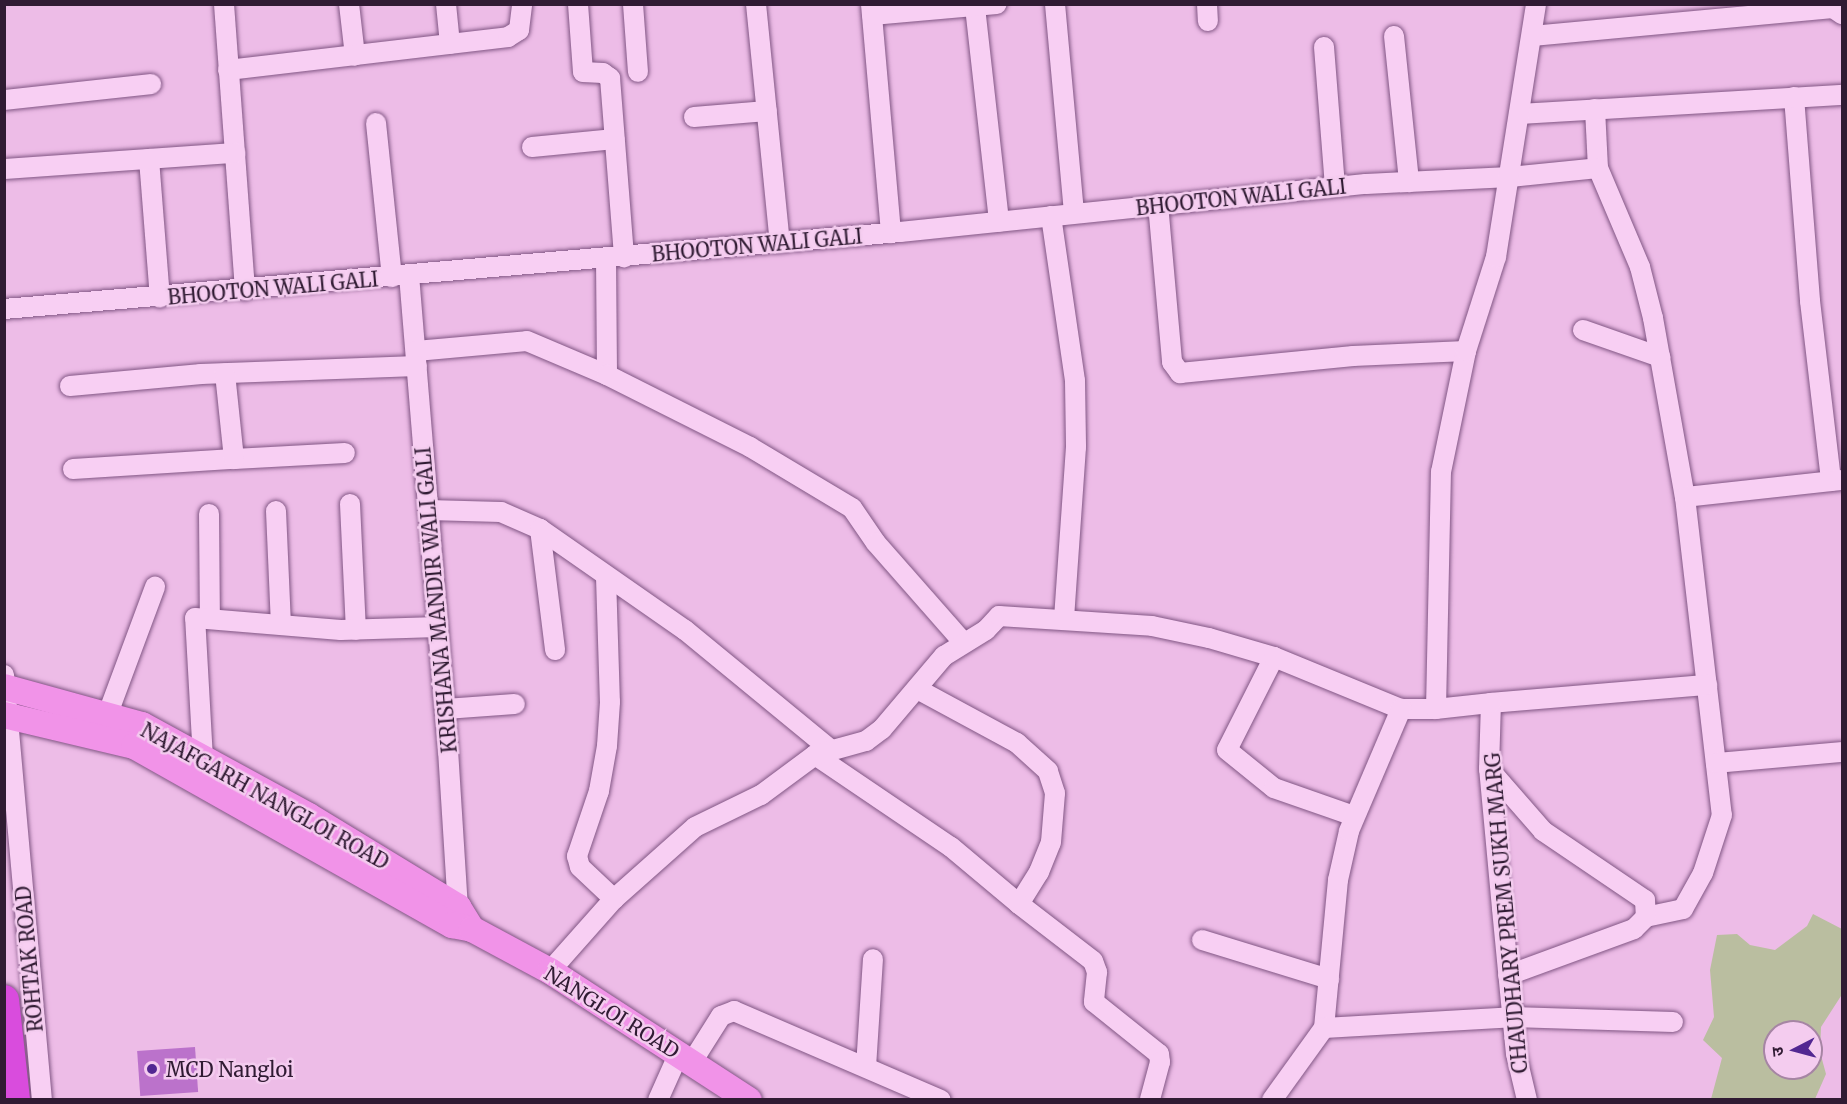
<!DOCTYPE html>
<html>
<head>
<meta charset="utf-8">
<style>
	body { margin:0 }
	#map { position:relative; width:1847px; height:1104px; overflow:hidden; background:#edbce7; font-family:Merriweather,"Noto Sans Devanagari",serif }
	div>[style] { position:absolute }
	.water>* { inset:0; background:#babea0 }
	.building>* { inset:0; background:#bb72cb; transform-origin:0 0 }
	.roads { filter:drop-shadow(0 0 2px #815684) drop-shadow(0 0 2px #815684) }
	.minor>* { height:20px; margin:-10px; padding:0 10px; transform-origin:10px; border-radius:10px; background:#f8cff3 }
	.major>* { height:26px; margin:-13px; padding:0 13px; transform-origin:13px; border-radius:13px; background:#f193e8 }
	.highway>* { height:30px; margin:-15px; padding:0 15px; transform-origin:15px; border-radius:15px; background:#d94cdd }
	.dots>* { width:16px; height:16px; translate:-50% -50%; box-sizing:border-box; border:3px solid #f4ccef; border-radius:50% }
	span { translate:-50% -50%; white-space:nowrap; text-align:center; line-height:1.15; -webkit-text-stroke:5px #f4ccef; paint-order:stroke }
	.street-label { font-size:20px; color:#301b33 }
	.poi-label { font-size:20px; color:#301b33 }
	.left { translate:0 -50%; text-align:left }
	.frame { position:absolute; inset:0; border:6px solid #301b33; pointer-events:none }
	.north { position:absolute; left:1763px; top:1020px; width:60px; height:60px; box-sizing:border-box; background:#f4ccef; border:2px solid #a685a4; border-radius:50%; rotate:264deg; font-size:16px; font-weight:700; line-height:24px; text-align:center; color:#301b33 }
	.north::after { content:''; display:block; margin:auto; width:21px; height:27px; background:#522792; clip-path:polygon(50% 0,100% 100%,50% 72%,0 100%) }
</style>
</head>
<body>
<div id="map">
	<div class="water">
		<i style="clip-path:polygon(evenodd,1813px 914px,1842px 929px,1842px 984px,1841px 996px,1821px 1027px,1820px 1052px,1826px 1074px,1815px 1099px,1711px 1099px,1722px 1058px,1703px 1040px,1714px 1017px,1710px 970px,1717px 935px,1737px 934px,1750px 945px,1775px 950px,1807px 926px,1813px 914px,1775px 1032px,1811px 1032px,1811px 1068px,1775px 1068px,1775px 1032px)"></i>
	</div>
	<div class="building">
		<i style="left:195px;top:1047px;width:45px;height:58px;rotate:86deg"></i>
	</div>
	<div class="roads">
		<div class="minor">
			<i style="left:224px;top:4px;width:287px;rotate:85.8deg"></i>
			<i style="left:349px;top:4px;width:52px;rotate:83.4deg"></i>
			<i style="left:446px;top:4px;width:40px;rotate:84.3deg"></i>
			<i style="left:578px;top:4px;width:68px;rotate:85.8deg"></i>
			<i style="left:583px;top:72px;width:20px;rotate:3deg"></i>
			<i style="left:603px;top:73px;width:9px;rotate:36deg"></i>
			<i style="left:610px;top:78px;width:180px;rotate:85.5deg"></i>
			<i style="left:633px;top:4px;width:68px;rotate:85.8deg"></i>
			<i style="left:756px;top:4px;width:240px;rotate:84.3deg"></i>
			<i style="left:871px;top:4px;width:230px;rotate:85deg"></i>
			<i style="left:1055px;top:4px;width:210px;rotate:84.8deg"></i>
			<i style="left:1207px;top:4px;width:17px;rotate:87deg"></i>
			<i style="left:975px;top:7px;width:216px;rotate:83.6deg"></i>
			<i style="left:872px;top:15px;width:125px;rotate:-5deg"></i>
			<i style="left:1394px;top:36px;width:147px;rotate:84.1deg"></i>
			<i style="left:1532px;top:36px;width:302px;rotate:-5.3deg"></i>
			<i style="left:1833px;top:8px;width:11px;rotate:34deg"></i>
			<i style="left:1324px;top:47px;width:140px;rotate:85.5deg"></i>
			<i style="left:228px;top:70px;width:282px;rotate:-6.7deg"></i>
			<i style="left:508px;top:37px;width:13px;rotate:-32deg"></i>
			<i style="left:519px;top:30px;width:26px;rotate:-83deg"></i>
			<i style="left:1794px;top:97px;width:205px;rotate:85.5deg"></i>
			<i style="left:1810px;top:301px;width:181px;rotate:83.3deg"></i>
			<i style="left:4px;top:100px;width:148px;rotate:-6.2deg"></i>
			<i style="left:1595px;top:109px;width:59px;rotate:87.1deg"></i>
			<i style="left:1521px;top:114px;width:322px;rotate:-3.4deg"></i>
			<i style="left:694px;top:117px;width:73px;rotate:-4.7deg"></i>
			<i style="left:376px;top:123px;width:155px;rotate:84.1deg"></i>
			<i style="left:532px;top:147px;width:83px;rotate:-5.5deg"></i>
			<i style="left:149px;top:159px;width:139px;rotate:85.5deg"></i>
			<i style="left:4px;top:169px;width:232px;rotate:-4deg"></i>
			<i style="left:1158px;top:204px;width:159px;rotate:84.9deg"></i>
			<i style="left:1172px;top:362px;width:14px;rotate:54deg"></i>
			<i style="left:1180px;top:373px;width:174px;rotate:-5.6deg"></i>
			<i style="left:1353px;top:356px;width:113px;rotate:-2.5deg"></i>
			<i style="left:1051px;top:216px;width:167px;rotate:81.7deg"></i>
			<i style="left:1075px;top:381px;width:66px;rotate:89.1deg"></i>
			<i style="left:1076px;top:447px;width:173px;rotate:94deg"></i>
			<i style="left:606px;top:258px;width:117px;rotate:89.5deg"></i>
			<i style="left:409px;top:275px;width:477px;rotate:85.3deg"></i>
			<i style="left:448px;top:750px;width:157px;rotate:86.4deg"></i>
			<i style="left:458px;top:907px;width:10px;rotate:107deg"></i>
			<i style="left:4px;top:309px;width:899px;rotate:-4.91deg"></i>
			<i style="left:900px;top:232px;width:468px;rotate:-5.9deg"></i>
			<i style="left:1366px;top:184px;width:144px;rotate:-2.8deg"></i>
			<i style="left:1510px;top:177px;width:88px;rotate:-5.8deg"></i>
			<i style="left:1598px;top:168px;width:108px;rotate:67deg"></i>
			<i style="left:1640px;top:267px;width:53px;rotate:75.7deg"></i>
			<i style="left:1653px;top:318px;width:182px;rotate:79.9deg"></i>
			<i style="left:1685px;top:497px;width:320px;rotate:83.4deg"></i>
			<i style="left:1722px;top:815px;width:61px;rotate:108.1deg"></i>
			<i style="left:1703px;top:873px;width:41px;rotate:119.1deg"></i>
			<i style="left:1683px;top:909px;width:38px;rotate:168deg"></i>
			<i style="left:1583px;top:330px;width:82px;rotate:19.3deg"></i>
			<i style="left:416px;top:351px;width:111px;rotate:-5.1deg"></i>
			<i style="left:527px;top:341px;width:87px;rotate:23deg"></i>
			<i style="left:607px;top:375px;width:160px;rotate:26.7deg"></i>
			<i style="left:750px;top:447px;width:119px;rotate:30.9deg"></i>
			<i style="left:852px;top:508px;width:42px;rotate:55.6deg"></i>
			<i style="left:876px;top:543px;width:132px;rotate:48.7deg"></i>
			<i style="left:70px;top:386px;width:132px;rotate:-5.2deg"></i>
			<i style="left:201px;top:374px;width:216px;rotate:-2.1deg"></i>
			<i style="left:234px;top:459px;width:111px;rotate:-3.1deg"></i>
			<i style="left:73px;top:469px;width:161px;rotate:-3.6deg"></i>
			<i style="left:234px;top:459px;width:86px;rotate:-96deg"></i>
			<i style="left:1685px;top:497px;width:158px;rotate:-6.2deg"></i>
			<i style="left:350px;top:504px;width:126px;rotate:87.3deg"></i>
			<i style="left:428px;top:510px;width:73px;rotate:1.6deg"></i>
			<i style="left:501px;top:512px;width:43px;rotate:23.6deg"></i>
			<i style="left:540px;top:529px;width:177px;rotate:34.9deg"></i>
			<i style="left:685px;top:630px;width:189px;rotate:39.4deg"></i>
			<i style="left:276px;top:511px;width:113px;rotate:87.5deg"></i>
			<i style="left:209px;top:514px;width:105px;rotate:89.5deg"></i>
			<i style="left:540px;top:529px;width:122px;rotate:82.9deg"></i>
			<i style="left:606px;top:577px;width:125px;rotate:88.2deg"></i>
			<i style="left:610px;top:702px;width:44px;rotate:93.9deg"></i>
			<i style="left:607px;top:746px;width:46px;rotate:100.1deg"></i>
			<i style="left:599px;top:791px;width:69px;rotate:108.7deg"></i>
			<i style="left:577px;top:856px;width:11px;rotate:75deg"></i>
			<i style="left:580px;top:867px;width:47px;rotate:43.3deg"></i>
			<i style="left:1274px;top:657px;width:104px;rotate:116.8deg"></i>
			<i style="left:1227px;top:750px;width:60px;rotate:39deg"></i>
			<i style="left:1274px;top:788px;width:85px;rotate:19.3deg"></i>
			<i style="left:4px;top:675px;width:427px;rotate:84.9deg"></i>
			<i style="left:1491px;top:703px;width:217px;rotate:-4.8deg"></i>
			<i style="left:445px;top:709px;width:70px;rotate:-4.1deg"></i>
			<i style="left:107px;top:716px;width:138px;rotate:-69.6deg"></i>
			<i style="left:815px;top:755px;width:164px;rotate:34.1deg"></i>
			<i style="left:951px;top:847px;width:89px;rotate:40deg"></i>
			<i style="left:1019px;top:904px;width:38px;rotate:-58deg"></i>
			<i style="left:1039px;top:872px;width:32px;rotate:-68deg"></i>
			<i style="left:1051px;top:842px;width:49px;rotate:-85.3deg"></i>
			<i style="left:1055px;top:793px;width:23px;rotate:-108deg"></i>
			<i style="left:1048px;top:771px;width:42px;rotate:-137.9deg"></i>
			<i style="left:1017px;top:743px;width:114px;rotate:-151.6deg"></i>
			<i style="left:203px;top:759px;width:141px;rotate:-93.2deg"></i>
			<i style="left:195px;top:618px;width:146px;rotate:4.7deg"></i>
			<i style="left:341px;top:630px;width:97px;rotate:-1.8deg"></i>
			<i style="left:1716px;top:763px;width:126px;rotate:-5deg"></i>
			<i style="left:1489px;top:769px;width:82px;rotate:48.9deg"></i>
			<i style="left:1543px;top:831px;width:123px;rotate:34.1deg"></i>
			<i style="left:1645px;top:900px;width:17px;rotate:87deg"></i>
			<i style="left:1646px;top:917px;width:17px;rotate:135deg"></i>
			<i style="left:1634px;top:929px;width:134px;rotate:159.9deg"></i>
			<i style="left:1019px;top:904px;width:93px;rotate:37.6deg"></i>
			<i style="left:1093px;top:961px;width:12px;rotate:70deg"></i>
			<i style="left:1097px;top:972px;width:30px;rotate:96deg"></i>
			<i style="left:1094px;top:1002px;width:83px;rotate:38.7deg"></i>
			<i style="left:1159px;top:1054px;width:8px;rotate:83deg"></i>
			<i style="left:1160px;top:1062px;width:39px;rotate:105deg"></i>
			<i style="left:1202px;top:940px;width:133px;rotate:17.1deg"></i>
			<i style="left:550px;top:971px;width:96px;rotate:-48.4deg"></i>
			<i style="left:614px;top:899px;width:108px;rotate:-41.6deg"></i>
			<i style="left:695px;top:827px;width:73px;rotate:-25.9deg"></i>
			<i style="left:761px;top:795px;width:67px;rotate:-36.5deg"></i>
			<i style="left:815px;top:755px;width:53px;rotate:-15.4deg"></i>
			<i style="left:866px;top:741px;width:20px;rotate:-37deg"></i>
			<i style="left:882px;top:729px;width:96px;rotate:-49.7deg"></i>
			<i style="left:944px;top:656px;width:49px;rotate:-31.8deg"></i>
			<i style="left:986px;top:630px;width:19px;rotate:-47deg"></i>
			<i style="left:999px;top:616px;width:153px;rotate:3.7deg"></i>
			<i style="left:1152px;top:626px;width:58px;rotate:11.9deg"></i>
			<i style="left:1209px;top:638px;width:68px;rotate:16.3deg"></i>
			<i style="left:1274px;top:657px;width:137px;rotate:22.3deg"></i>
			<i style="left:1401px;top:709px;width:35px"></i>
			<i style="left:1324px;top:1028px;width:149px;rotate:-84.6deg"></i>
			<i style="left:1338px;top:880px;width:50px;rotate:-77.3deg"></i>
			<i style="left:1349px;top:831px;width:133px;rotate:-66.9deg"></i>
			<i style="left:692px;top:1062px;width:54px;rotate:-57.8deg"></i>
			<i style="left:721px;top:1016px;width:14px;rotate:-21deg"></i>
			<i style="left:734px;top:1011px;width:225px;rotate:23.3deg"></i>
			<i style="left:866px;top:1067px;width:108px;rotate:-86.3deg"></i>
			<i style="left:658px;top:1100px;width:51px;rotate:-65.9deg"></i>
			<i style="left:1272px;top:1100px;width:89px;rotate:-54.2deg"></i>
			<i style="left:1324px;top:1028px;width:188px;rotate:-3.3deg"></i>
			<i style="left:1512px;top:1017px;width:161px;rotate:1.8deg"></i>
			<i style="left:1527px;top:1100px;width:47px;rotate:-103.4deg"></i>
			<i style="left:1516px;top:1054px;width:147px;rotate:-95.5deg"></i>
			<i style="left:1502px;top:908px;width:140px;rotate:-95.3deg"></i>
			<i style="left:1489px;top:769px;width:66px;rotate:-88.3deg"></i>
			<i style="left:1491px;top:703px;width:55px;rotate:173.8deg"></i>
			<i style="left:1436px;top:709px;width:237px;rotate:-88.8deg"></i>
			<i style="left:1441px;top:472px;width:124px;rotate:-78.3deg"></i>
			<i style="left:1466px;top:351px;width:99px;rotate:-72.3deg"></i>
			<i style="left:1496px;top:257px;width:256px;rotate:-81deg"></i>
		</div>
		<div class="major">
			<i style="left:4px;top:687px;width:143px;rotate:15.4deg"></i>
			<i style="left:142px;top:725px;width:190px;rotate:28.6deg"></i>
			<i style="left:309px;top:816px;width:175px;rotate:31.4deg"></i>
			<i style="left:458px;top:907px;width:26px;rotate:58deg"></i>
			<i style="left:4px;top:715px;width:134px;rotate:13.4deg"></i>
			<i style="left:134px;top:746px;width:365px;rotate:29.4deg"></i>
			<i style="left:452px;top:925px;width:20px;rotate:11deg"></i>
			<i style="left:472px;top:929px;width:89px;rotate:28.3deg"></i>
			<i style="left:550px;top:971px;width:237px;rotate:33deg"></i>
		</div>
		<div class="highway">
			<i style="left:4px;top:1000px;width:101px;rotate:83.7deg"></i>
		</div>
	</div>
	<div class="dots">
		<i style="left:152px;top:1069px;background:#522792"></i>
	</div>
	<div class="street-label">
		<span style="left:1241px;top:197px;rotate:-6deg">BHOOTON WALI GALI</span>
		<span style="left:757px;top:245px;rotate:-5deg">BHOOTON WALI GALI</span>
		<span style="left:273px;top:288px;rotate:-5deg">BHOOTON WALI GALI</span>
		<span style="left:436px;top:600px;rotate:-95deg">KRISHANA MANDIR WALI GALI</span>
		<span style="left:265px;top:796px;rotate:29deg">NAJAFGARH NANGLOI ROAD</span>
		<span style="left:1506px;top:913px;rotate:-95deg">CHAUDHARY PREM SUKH MARG</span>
		<span style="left:29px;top:959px;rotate:-95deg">ROHTAK ROAD</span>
		<span style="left:612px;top:1012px;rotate:32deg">NANGLOI ROAD</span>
	</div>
	<div class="poi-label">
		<span class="left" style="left:166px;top:1069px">MCD Nangloi</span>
	</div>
	<div class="frame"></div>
	<div class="north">उ</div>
</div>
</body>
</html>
